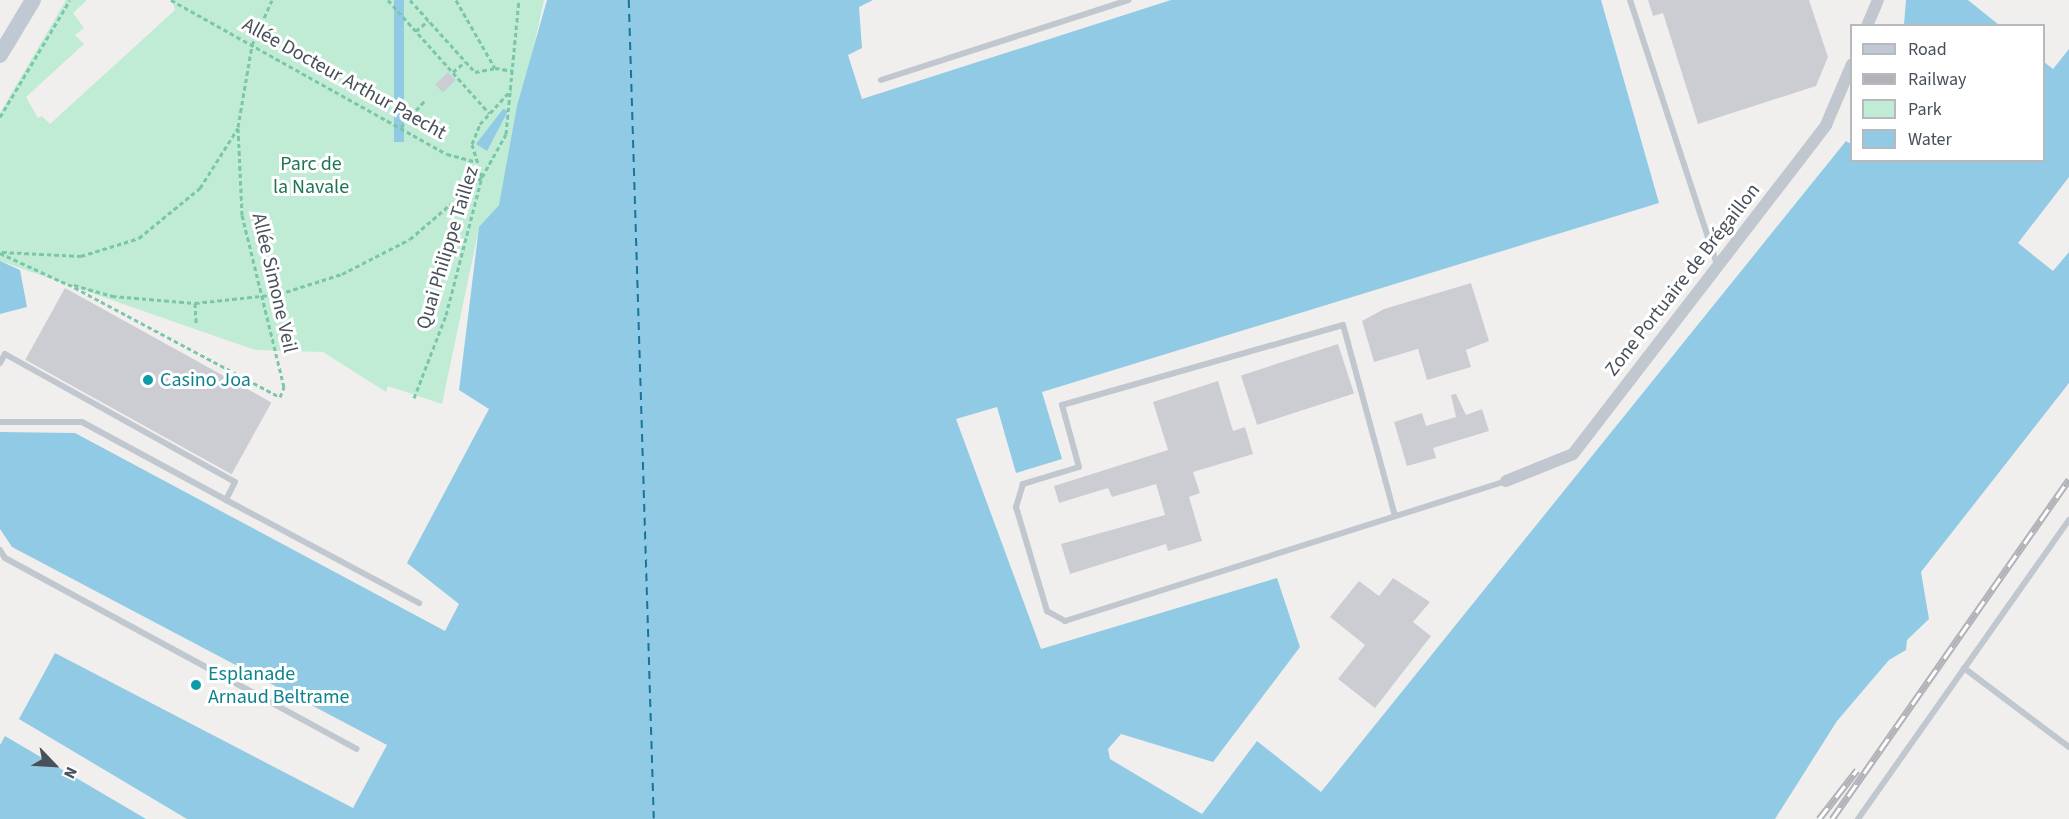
<!DOCTYPE html>
<html>
<head>
<meta charset="utf-8">
<style>
	body { margin:0 }
	#map { position:relative; width:2069px; height:819px; overflow:hidden; background:#f1efee; font-family:"Source Sans 3",sans-serif }
	div>[style] { position:absolute }
	.green>* { inset:0; background:#c0ebd5 }
	.water>* { inset:0; background:#91cae4; transform-origin:0 0 }
	.ferry>* { height:1.5px; margin-top:-0.75px; transform-origin:0; background:repeating-linear-gradient(90deg,#18739d 0 8px,transparent 0 14px) }
	.building>* { inset:0; background:#cccdd3; transform-origin:0 0 }
	.path>* { height:3px; margin-top:-1.5px; transform-origin:0; background:repeating-linear-gradient(90deg,#7bc6a9 0 4.5px,transparent 0 7.5px) }
	.lane>* { height:6px; margin:-3px; padding:0 3px; transform-origin:3px; border-radius:3px; background:#c0c7cf }
	.street>* { height:12px; margin:-6px; padding:0 6px; transform-origin:6px; border-radius:6px; background:#c0c7cf }
	.secondary>* { height:16px; margin:-8px; padding:0 8px; transform-origin:8px; border-radius:8px; background:#c0c8d4 }
	.rail>* { height:7px; margin-top:-3.5px; transform-origin:0; background:repeating-linear-gradient(90deg,#fff 0 14px,#b1b3b8 0 28px); box-sizing:border-box; border-block:2px solid #b1b3b8 }
	.dots>* { width:16px; height:16px; translate:-50% -50%; box-sizing:border-box; border:3px solid #fff; border-radius:50% }
	span { translate:-50% -50%; white-space:nowrap; text-align:center; line-height:1.15; -webkit-text-stroke:6px #fff; paint-order:stroke }
	.street-label { font-size:20px; color:#48505a }
	.park-label { font-size:20px; color:#1f7553 }
	.culture-label { font-size:20px; color:#0d838f }
	.left { translate:0 -50%; text-align:left }
	.legend { position:absolute; left:1850px; top:24px; width:195px; height:138px; box-sizing:border-box; background:#fff; border:2px solid #b6b9bd; margin:0; padding:8px 10px; list-style:none; font-size:18px; color:#48505a }
	.legend li { display:flex; align-items:center; gap:12px; height:30px }
	.legend b { width:30px; border:2px solid #b6b9bd }
	.north { position:absolute; left:24px; top:735px; width:60px; height:60px; -webkit-text-stroke:4px #fff; paint-order:stroke; rotate:115deg; font-size:16px; font-weight:700; line-height:24px; text-align:center; color:#48505a }
	.north::after { content:''; display:block; margin:auto; width:21px; height:27px; background:#48505a; clip-path:polygon(50% 0,100% 100%,50% 72%,0 100%) }
</style>
</head>
<body>
<div id="map">
	<div class="green">
		<i style="clip-path:polygon(66px 0,87px 0,73px 13px,84px 28px,75px 35px,84px 44px,26px 97px,38px 118px,42px 116px,50px 124px,175px 10px,172px 0,544px 0,499px 205px,479px 228px,442px 404px,388px 386px,386px 392px,323px 352px,255px 350px,0 261px,0 113px)"></i>
	</div>
	<div class="water">
		<i style="left:394px;top:0;width:10px;height:142px"></i>
		<i style="clip-path:polygon(547px 0,873px 0,859px 7px,862px 48px,848px 55px,862px 99px,1171px 0,1601px 0,1659px 203px,1042px 392px,1062px 459px,1016px 473px,997px 407px,956px 419px,1041px 649px,1277px 578px,1300px 647px,1213px 762px,1121px 734px,1108px 749px,1110px 759px,1202px 814px,1257px 741px,1321px 792px,1846px 141px,1851px 144px,1852px 160px,2044px 160px,2044px 62px,2053px 69px,2069px 49px,2069px 177px,2018px 243px,2053px 271px,2069px 252px,2069px 383px,1921px 572px,1929px 619px,1907px 640px,1906px 650px,1889px 660px,1837px 721px,1775px 819px,187px 819px,19px 719px,55px 653px,353px 808px,387px 745px,12px 547px,0 529px,0 432px,75px 433px,445px 631px,459px 604px,407px 563px,489px 409px,459px 390px,479px 227px,499px 205px,517px 106px)"></i>
		<i style="clip-path:polygon(1906px 0,1968px 0,1999px 25px,1904px 25px)"></i>
		<i style="clip-path:polygon(503px 109px,508px 111px,487px 151px,476px 144px)"></i>
		<i style="clip-path:polygon(0 261px,20px 270px,27px 307px,0 314px)"></i>
		<i style="clip-path:polygon(5px 736px,146px 819px,0 819px,0 745px)"></i>
	</div>
	<div class="ferry">
		<i style="left:629px;top:0;width:819px;rotate:88.25deg"></i>
	</div>
	<div class="building">
		<i style="clip-path:polygon(1648px 0,1809px 0,1828px 57px,1816px 86px,1698px 124px,1663px 13px,1653px 16px)"></i>
		<i style="left:448px;top:72px;width:11px;height:18px;rotate:45deg"></i>
		<i style="clip-path:polygon(1471px 283px,1489px 341px,1466px 350px,1471px 367px,1427px 380px,1418px 349px,1374px 362px,1362px 321px,1384px 309px)"></i>
		<i style="left:65px;top:288px;width:236px;height:82px;rotate:29deg"></i>
		<i style="left:1338px;top:344px;width:52px;height:102px;rotate:72deg"></i>
		<i style="clip-path:polygon(1218px 381px,1233px 431px,1245px 427px,1253px 454px,1193px 472px,1200px 493px,1189px 497px,1202px 541px,1168px 551px,1166px 544px,1070px 574px,1061px 544px,1165px 515px,1156px 484px,1112px 497px,1108px 488px,1059px 503px,1054px 486px,1168px 450px,1153px 402px)"></i>
		<i style="clip-path:polygon(1456px 394px,1466px 415px,1482px 409px,1489px 431px,1433px 448px,1436px 458px,1407px 466px,1394px 422px,1422px 413px,1426px 426px,1456px 417px,1451px 395px)"></i>
		<i style="clip-path:polygon(1393px 578px,1430px 602px,1413px 622px,1431px 636px,1375px 708px,1338px 679px,1365px 645px,1330px 617px,1359px 581px,1379px 596px)"></i>
	</div>
	<div class="path">
		<i style="left:171px;top:0;width:316px;rotate:29.2deg"></i>
		<i style="left:447px;top:154px;width:27px;rotate:15deg"></i>
		<i style="left:388px;top:0;width:152px;rotate:48.2deg"></i>
		<i style="left:410px;top:0;width:97px;rotate:47.9deg"></i>
		<i style="left:475px;top:72px;width:20px;rotate:-11deg"></i>
		<i style="left:456px;top:0;width:78px;rotate:60.2deg"></i>
		<i style="left:495px;top:68px;width:18px;rotate:9deg"></i>
		<i style="left:416px;top:31px;width:16px;rotate:-40deg"></i>
		<i style="left:453px;top:72px;width:16px;rotate:-40deg"></i>
		<i style="left:0;top:117px;width:136px;rotate:-59.1deg"></i>
		<i style="left:401px;top:127px;width:36px;rotate:-48deg"></i>
		<i style="left:482px;top:177px;width:34px;rotate:-107deg"></i>
		<i style="left:472px;top:144px;width:22px;rotate:-68deg"></i>
		<i style="left:480px;top:124px;width:46px;rotate:-47.6deg"></i>
		<i style="left:2px;top:252px;width:79px;rotate:2.9deg"></i>
		<i style="left:81px;top:256px;width:61px;rotate:-17.2deg"></i>
		<i style="left:139px;top:238px;width:79px;rotate:-39.3deg"></i>
		<i style="left:200px;top:188px;width:71px;rotate:-57.7deg"></i>
		<i style="left:0;top:253px;width:74px;rotate:24.8deg"></i>
		<i style="left:68px;top:284px;width:240px;rotate:28.1deg"></i>
		<i style="left:280px;top:397px;width:11px;rotate:-68deg"></i>
		<i style="left:284px;top:387px;width:177px;rotate:-103.7deg"></i>
		<i style="left:242px;top:215px;width:88px;rotate:-92.6deg"></i>
		<i style="left:238px;top:127px;width:83px;rotate:-80.3deg"></i>
		<i style="left:252px;top:45px;width:49px;rotate:-66deg"></i>
		<i style="left:74px;top:285px;width:40px;rotate:16deg"></i>
		<i style="left:112px;top:296px;width:83px;rotate:4.8deg"></i>
		<i style="left:195px;top:303px;width:84px;rotate:-6.1deg"></i>
		<i style="left:279px;top:294px;width:66px;rotate:-17.6deg"></i>
		<i style="left:342px;top:274px;width:76px;rotate:-27.2deg"></i>
		<i style="left:410px;top:239px;width:95px;rotate:-40.7deg"></i>
		<i style="left:195px;top:303px;width:20px;rotate:87deg"></i>
		<i style="left:414px;top:398px;width:89px;rotate:-68.9deg"></i>
		<i style="left:446px;top:315px;width:143px;rotate:-75.4deg"></i>
		<i style="left:482px;top:177px;width:49px;rotate:-60.8deg"></i>
		<i style="left:506px;top:134px;width:135px;rotate:-84.5deg"></i>
	</div>
	<div class="lane">
		<i style="left:1630px;top:0;width:281px;rotate:71.8deg"></i>
		<i style="left:881px;top:80px;width:260px;rotate:-17.9deg"></i>
		<i style="left:0;top:363px;width:10px;rotate:-61deg"></i>
		<i style="left:5px;top:354px;width:263px;rotate:29.1deg"></i>
		<i style="left:235px;top:482px;width:20px;rotate:117deg"></i>
		<i style="left:226px;top:500px;width:219px;rotate:28.1deg"></i>
		<i style="left:0;top:422px;width:82px"></i>
		<i style="left:82px;top:422px;width:164px;rotate:28.4deg"></i>
		<i style="left:1395px;top:516px;width:198px;rotate:-105.2deg"></i>
		<i style="left:1343px;top:325px;width:292px;rotate:164.1deg"></i>
		<i style="left:1062px;top:405px;width:64px;rotate:74.7deg"></i>
		<i style="left:1079px;top:467px;width:59px;rotate:163.1deg"></i>
		<i style="left:1023px;top:484px;width:24px;rotate:107deg"></i>
		<i style="left:1016px;top:507px;width:109px;rotate:73.4deg"></i>
		<i style="left:1047px;top:611px;width:21px;rotate:29deg"></i>
		<i style="left:1065px;top:621px;width:463px;rotate:-17.6deg"></i>
		<i style="left:0;top:550px;width:9px;rotate:58deg"></i>
		<i style="left:5px;top:558px;width:400px;rotate:28.5deg"></i>
		<i style="left:1964px;top:668px;width:131px;rotate:37deg"></i>
		<i style="left:1858px;top:819px;width:366px;rotate:-54.8deg"></i>
	</div>
	<div class="street">
		<i style="left:1867px;top:26px;width:28px;rotate:-67deg"></i>
		<i style="left:1506px;top:481px;width:72px;rotate:-21.9deg"></i>
		<i style="left:1573px;top:454px;width:415px;rotate:-52.4deg"></i>
		<i style="left:1826px;top:125px;width:66px;rotate:-66.9deg"></i>
	</div>
	<div class="secondary">
		<i style="left:0;top:55px;width:64px;rotate:-59deg"></i>
	</div>
	<div class="rail">
		<i style="left:1819px;top:819px;width:62px;rotate:-52.2deg"></i>
		<i style="left:1832px;top:819px;width:414px;rotate:-55.1deg"></i>
	</div>
	<div class="dots">
		<i style="left:148px;top:380px;background:#0f9aa8"></i>
		<i style="left:196px;top:685px;background:#0f9aa8"></i>
	</div>
	<div class="street-label">
		<span style="left:344px;top:79px;rotate:29deg">Allée Docteur Arthur Paecht</span>
		<span style="left:448px;top:248px;rotate:-73deg">Quai Philippe Taillez</span>
		<span style="left:1683px;top:280px;rotate:-52deg">Zone Portuaire de Brégaillon</span>
		<span style="left:274px;top:283px;rotate:77deg">Allée Simone Veil</span>
	</div>
	<div class="park-label">
		<span style="left:311px;top:176px">Parc de<br>la Navale</span>
	</div>
	<div class="culture-label">
		<span class="left" style="left:160px;top:380px">Casino Joa</span>
		<span class="left" style="left:208px;top:686px">Esplanade<br>Arnaud Beltrame</span>
	</div>
	<ul class="legend">
	<li><b style="height:8px;background:#c0c8d4"></b>Road</li>
	<li><b style="height:8px;background:#b1b3b8"></b>Railway</li>
	<li><b style="height:16px;background:#c0ebd5"></b>Park</li>
	<li><b style="height:16px;background:#91cae4"></b>Water</li>
	</ul>
	<div class="north">N</div>
</div>
</body>
</html>
